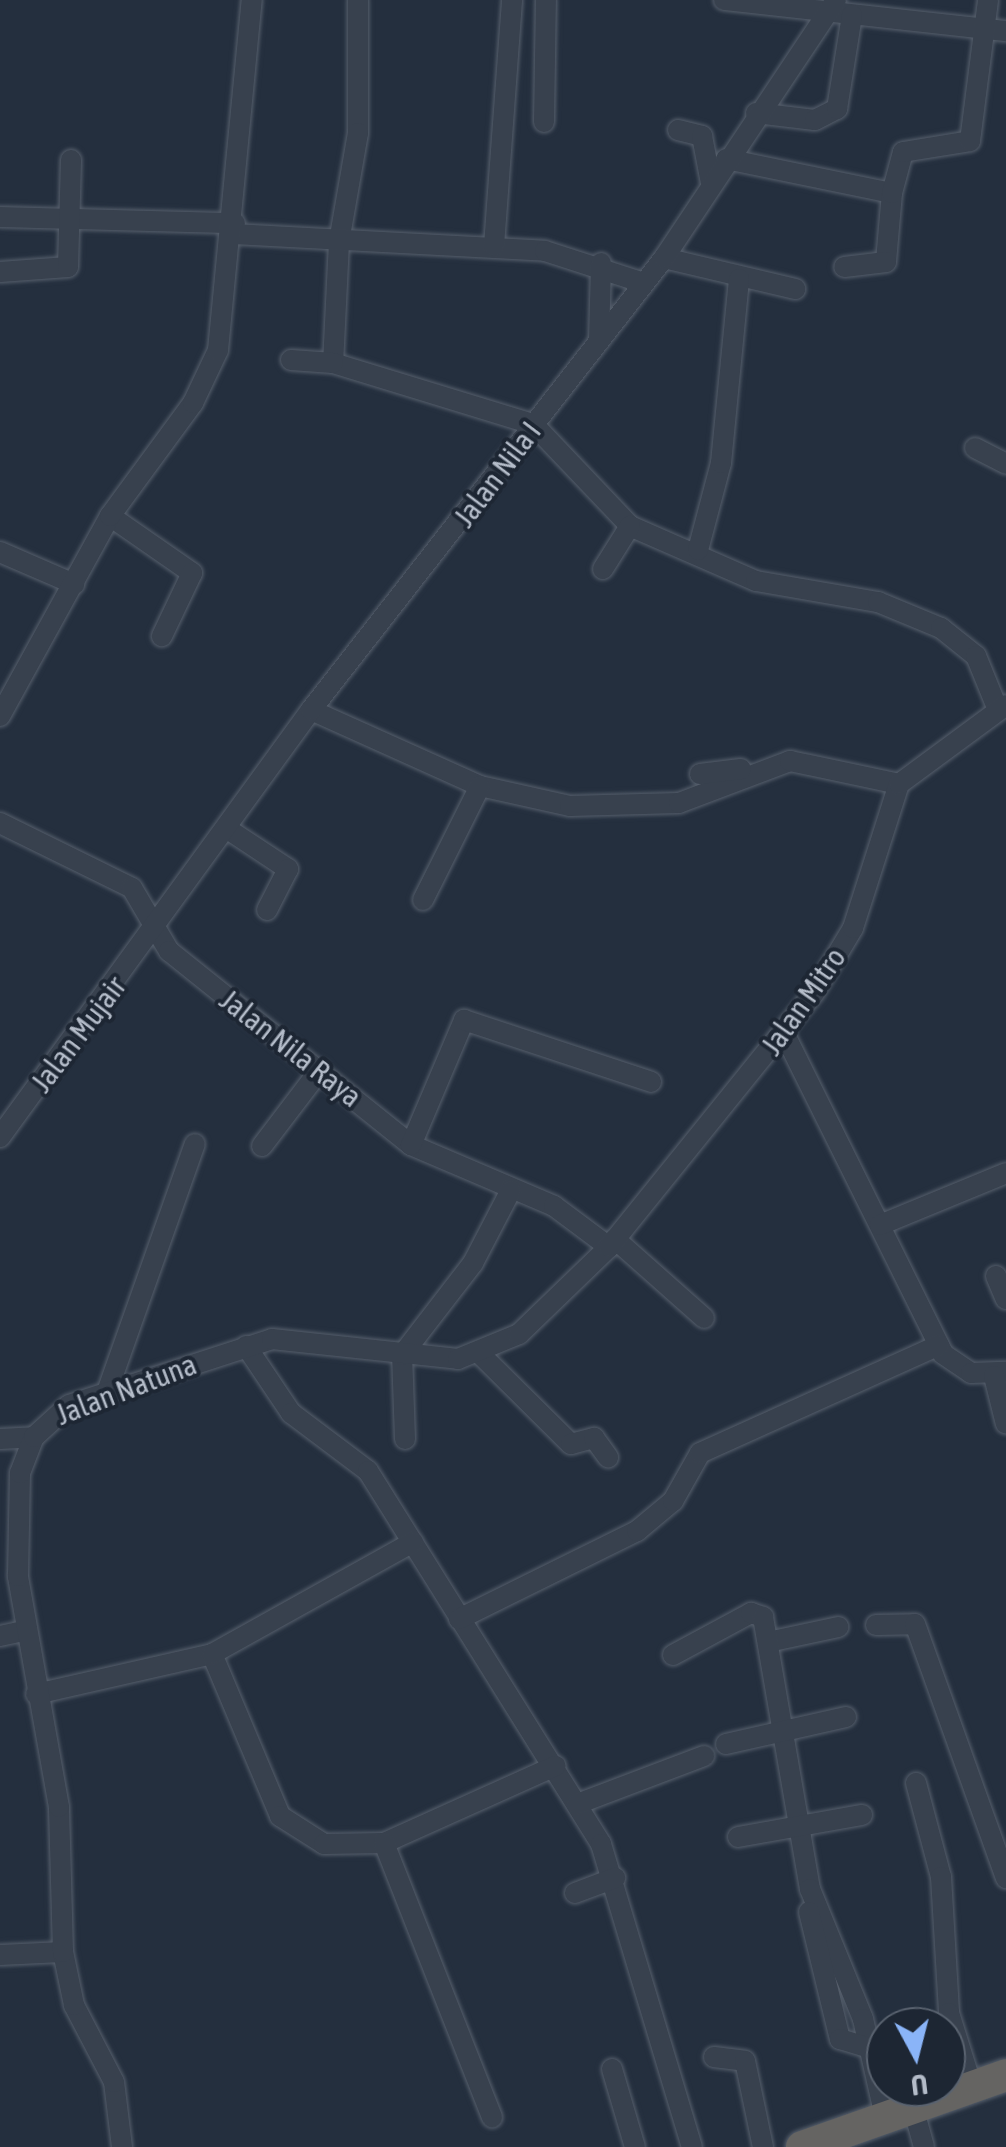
<!DOCTYPE html>
<html>
<head>
<meta charset="utf-8">
<style>
	body { margin:0 }
	#map { position:relative; width:1006px; height:2147px; overflow:hidden; background:#242f3e; font-family:"Asap Condensed",sans-serif }
	div>[style] { position:absolute }
	.roads { filter:drop-shadow(0 0 2px #565f6c) drop-shadow(0 0 2px #565f6c) }
	.minor>* { height:20px; margin:-10px; padding:0 10px; transform-origin:10px; border-radius:10px; background:#38414e }
	.trunk>* { height:32px; margin:-16px; padding:0 16px; transform-origin:16px; border-radius:16px; background:#656462 }
	span { translate:-50% -50%; white-space:nowrap; text-align:center; line-height:1.15; -webkit-text-stroke:8px #1d2633; paint-order:stroke }
	.street-label { font-size:30px; color:#b4bcc9 }
	.north { position:absolute; left:866px; top:2007px; width:100px; height:100px; box-sizing:border-box; background:#1d2633; border:2px solid #59626f; border-radius:50%; rotate:173deg; font-size:28px; font-weight:700; line-height:40px; text-align:center; color:#b4bcc9 }
	.north::after { content:''; display:block; margin:auto; width:35px; height:45px; background:#8ab4f8; clip-path:polygon(50% 0,100% 100%,50% 72%,0 100%) }
</style>
</head>
<body>
<div id="map">
	<div class="roads">
		<div class="minor">
			<i style="left:358px;top:0;width:133px;rotate:90deg"></i>
			<i style="left:358px;top:133px;width:111px;rotate:99.9deg"></i>
			<i style="left:339px;top:242px;width:121px;rotate:92.8deg"></i>
			<i style="left:333px;top:363px;width:209px;rotate:17deg"></i>
			<i style="left:533px;top:424px;width:141px;rotate:46.4deg"></i>
			<i style="left:630px;top:526px;width:137px;rotate:23.6deg"></i>
			<i style="left:756px;top:581px;width:124px;rotate:9.8deg"></i>
			<i style="left:878px;top:602px;width:68px;rotate:22.4deg"></i>
			<i style="left:941px;top:628px;width:45px;rotate:38.7deg"></i>
			<i style="left:976px;top:656px;width:58px;rotate:67.8deg"></i>
			<i style="left:724px;top:0;width:284px;rotate:6.3deg"></i>
			<i style="left:756px;top:113px;width:59px;rotate:6.8deg"></i>
			<i style="left:815px;top:120px;width:25px;rotate:-27deg"></i>
			<i style="left:837px;top:109px;width:95px;rotate:-80.9deg"></i>
			<i style="left:544px;top:122px;width:122px;rotate:-89.1deg"></i>
			<i style="left:678px;top:130px;width:25px;rotate:14deg"></i>
			<i style="left:702px;top:136px;width:48px;rotate:79.2deg"></i>
			<i style="left:726px;top:159px;width:169px;rotate:11.6deg"></i>
			<i style="left:892px;top:193px;width:69px;rotate:95deg"></i>
			<i style="left:886px;top:262px;width:42px;rotate:173.2deg"></i>
			<i style="left:892px;top:193px;width:42px;rotate:-75deg"></i>
			<i style="left:903px;top:152px;width:68px;rotate:-9.3deg"></i>
			<i style="left:970px;top:141px;width:142px;rotate:-82.7deg"></i>
			<i style="left:0;top:217px;width:235px;rotate:1.5deg"></i>
			<i style="left:234px;top:234px;width:311px;rotate:3.1deg"></i>
			<i style="left:545px;top:251px;width:104px;rotate:17.9deg"></i>
			<i style="left:494px;top:246px;width:247px;rotate:-85.8deg"></i>
			<i style="left:664px;top:258px;width:135px;rotate:13.3deg"></i>
			<i style="left:0;top:272px;width:68px;rotate:-4.2deg"></i>
			<i style="left:68px;top:267px;width:107px;rotate:-88.4deg"></i>
			<i style="left:599px;top:341px;width:78px;rotate:-88.5deg"></i>
			<i style="left:291px;top:360px;width:42px;rotate:4.1deg"></i>
			<i style="left:975px;top:448px;width:35px;rotate:27deg"></i>
			<i style="left:110px;top:516px;width:100px;rotate:34.8deg"></i>
			<i style="left:192px;top:573px;width:70px;rotate:115.5deg"></i>
			<i style="left:698px;top:550px;width:90px;rotate:-75.2deg"></i>
			<i style="left:721px;top:463px;width:185px;rotate:-84.4deg"></i>
			<i style="left:0;top:552px;width:81px;rotate:23.4deg"></i>
			<i style="left:603px;top:569px;width:51px;rotate:-57.9deg"></i>
			<i style="left:311px;top:710px;width:185px;rotate:24.2deg"></i>
			<i style="left:480px;top:786px;width:92px;rotate:12.5deg"></i>
			<i style="left:570px;top:806px;width:109px;rotate:-1.6deg"></i>
			<i style="left:679px;top:803px;width:119px;rotate:-20.7deg"></i>
			<i style="left:790px;top:761px;width:111px;rotate:11.9deg"></i>
			<i style="left:0;top:716px;width:228px;rotate:-61.2deg"></i>
			<i style="left:110px;top:516px;width:140px;rotate:-53.7deg"></i>
			<i style="left:193px;top:403px;width:59px;rotate:-64.7deg"></i>
			<i style="left:218px;top:350px;width:352px;rotate:-84.5deg"></i>
			<i style="left:700px;top:774px;width:41px;rotate:-7deg"></i>
			<i style="left:0;top:823px;width:147px;rotate:26.2deg"></i>
			<i style="left:132px;top:888px;width:73px;rotate:59.6deg"></i>
			<i style="left:169px;top:951px;width:310px;rotate:38.7deg"></i>
			<i style="left:411px;top:1145px;width:155px;rotate:23.1deg"></i>
			<i style="left:554px;top:1206px;width:69px;rotate:36.7deg"></i>
			<i style="left:229px;top:830px;width:71px;rotate:33.5deg"></i>
			<i style="left:288px;top:869px;width:46px;rotate:117.1deg"></i>
			<i style="left:423px;top:900px;width:127px;rotate:-63.4deg"></i>
			<i style="left:783px;top:1031px;width:360px;rotate:63.6deg"></i>
			<i style="left:943px;top:1354px;width:34px;rotate:34deg"></i>
			<i style="left:971px;top:1373px;width:35px;rotate:-2deg"></i>
			<i style="left:0;top:1137px;width:528px;rotate:-53.93deg"></i>
			<i style="left:311px;top:710px;width:574px;rotate:-52.01deg"></i>
			<i style="left:664px;top:258px;width:310px;rotate:-56.3deg"></i>
			<i style="left:411px;top:1145px;width:136px;rotate:-67deg"></i>
			<i style="left:464px;top:1020px;width:197px;rotate:18.3deg"></i>
			<i style="left:262px;top:1146px;width:96px;rotate:-52.7deg"></i>
			<i style="left:880px;top:1225px;width:136px;rotate:-22.4deg"></i>
			<i style="left:615px;top:1239px;width:119px;rotate:41.6deg"></i>
			<i style="left:996px;top:1276px;width:25px;rotate:67deg"></i>
			<i style="left:246px;top:1346px;width:81px;rotate:56.1deg"></i>
			<i style="left:291px;top:1413px;width:96px;rotate:37deg"></i>
			<i style="left:368px;top:1471px;width:440px;rotate:58deg"></i>
			<i style="left:601px;top:1844px;width:316px;rotate:73.3deg"></i>
			<i style="left:480px;top:1354px;width:128px;rotate:44.7deg"></i>
			<i style="left:571px;top:1444px;width:24px;rotate:-15deg"></i>
			<i style="left:594px;top:1438px;width:24px;rotate:54deg"></i>
			<i style="left:994px;top:1376px;width:49px;rotate:76deg"></i>
			<i style="left:107px;top:1392px;width:263px;rotate:-70.5deg"></i>
			<i style="left:0;top:1439px;width:34px;rotate:-3deg"></i>
			<i style="left:405px;top:1439px;width:84px;rotate:-92deg"></i>
			<i style="left:402px;top:1355px;width:116px;rotate:-52.3deg"></i>
			<i style="left:473px;top:1263px;width:82px;rotate:-62.5deg"></i>
			<i style="left:459px;top:1619px;width:199px;rotate:-26.3deg"></i>
			<i style="left:637px;top:1531px;width:47px;rotate:-39.8deg"></i>
			<i style="left:673px;top:1501px;width:55px;rotate:-60.6deg"></i>
			<i style="left:700px;top:1453px;width:262px;rotate:-24.3deg"></i>
			<i style="left:876px;top:1625px;width:39px;rotate:-1deg"></i>
			<i style="left:915px;top:1624px;width:270px;rotate:70.3deg"></i>
			<i style="left:0;top:1636px;width:25px;rotate:-12deg"></i>
			<i style="left:768px;top:1642px;width:72px;rotate:-12.1deg"></i>
			<i style="left:212px;top:1654px;width:176px;rotate:67.2deg"></i>
			<i style="left:280px;top:1816px;width:52px;rotate:32.5deg"></i>
			<i style="left:324px;top:1844px;width:60px;rotate:-1deg"></i>
			<i style="left:384px;top:1843px;width:188px;rotate:-24.2deg"></i>
			<i style="left:673px;top:1655px;width:89px;rotate:-28.3deg"></i>
			<i style="left:751px;top:1613px;width:13px;rotate:18deg"></i>
			<i style="left:763px;top:1617px;width:276px;rotate:80.2deg"></i>
			<i style="left:810px;top:1889px;width:140px;rotate:67.8deg"></i>
			<i style="left:863px;top:2019px;width:100px;rotate:77.3deg"></i>
			<i style="left:36px;top:1694px;width:180px;rotate:-12.8deg"></i>
			<i style="left:212px;top:1654px;width:230px;rotate:-29.1deg"></i>
			<i style="left:726px;top:1744px;width:123px;rotate:-12.7deg"></i>
			<i style="left:916px;top:1783px;width:97px;rotate:75.1deg"></i>
			<i style="left:941px;top:1877px;width:136px;rotate:86.6deg"></i>
			<i style="left:949px;top:2013px;width:77px;rotate:72.7deg"></i>
			<i style="left:577px;top:1804px;width:136px;rotate:-20.7deg"></i>
			<i style="left:738px;top:1837px;width:126px;rotate:-10.1deg"></i>
			<i style="left:384px;top:1843px;width:295px;rotate:68.5deg"></i>
			<i style="left:575px;top:1893px;width:43px;rotate:-20.6deg"></i>
			<i style="left:809px;top:1912px;width:131px;rotate:76.3deg"></i>
			<i style="left:840px;top:2039px;width:30px;rotate:17deg"></i>
			<i style="left:0;top:1955px;width:63px;rotate:-2.7deg"></i>
			<i style="left:714px;top:2057px;width:31px;rotate:7deg"></i>
			<i style="left:745px;top:2061px;width:88px;rotate:78.2deg"></i>
			<i style="left:612px;top:2069px;width:81px;rotate:73.6deg"></i>
			<i style="left:913px;top:2107px;width:41px;rotate:74.6deg"></i>
			<i style="left:122px;top:2147px;width:65px;rotate:-97deg"></i>
			<i style="left:114px;top:2082px;width:87px;rotate:-117.5deg"></i>
			<i style="left:74px;top:2005px;width:54px;rotate:-101.7deg"></i>
			<i style="left:63px;top:1952px;width:145px;rotate:-91.6deg"></i>
			<i style="left:59px;top:1807px;width:235px;rotate:-100.1deg"></i>
			<i style="left:18px;top:1576px;width:103px;rotate:-88.9deg"></i>
			<i style="left:20px;top:1473px;width:39px;rotate:-69deg"></i>
			<i style="left:34px;top:1437px;width:47px;rotate:-42.4deg"></i>
			<i style="left:69px;top:1405px;width:213px;rotate:-18deg"></i>
			<i style="left:272px;top:1339px;width:187px;rotate:6.1deg"></i>
			<i style="left:458px;top:1359px;width:66px;rotate:-22.3deg"></i>
			<i style="left:519px;top:1334px;width:125px;rotate:-44deg"></i>
			<i style="left:609px;top:1247px;width:326px;rotate:-51.1deg"></i>
			<i style="left:814px;top:993px;width:76px;rotate:-59deg"></i>
			<i style="left:853px;top:928px;width:151px;rotate:-72.3deg"></i>
			<i style="left:899px;top:784px;width:133px;rotate:-36.4deg"></i>
		</div>
		<div class="trunk">
			<i style="left:802px;top:2147px;width:216px;rotate:-19.4deg"></i>
		</div>
	</div>
	<div class="street-label">
		<span style="left:497px;top:474px;rotate:-53deg">Jalan Nila I</span>
		<span style="left:803px;top:1001px;rotate:-55deg">Jalan Mitro</span>
		<span style="left:78px;top:1034px;rotate:-53deg">Jalan Mujair</span>
		<span style="left:291px;top:1048px;rotate:38deg">Jalan Nila Raya</span>
		<span style="left:126px;top:1389px;rotate:-21deg">Jalan Natuna</span>
	</div>
	<div class="north">U</div>
</div>
</body>
</html>
